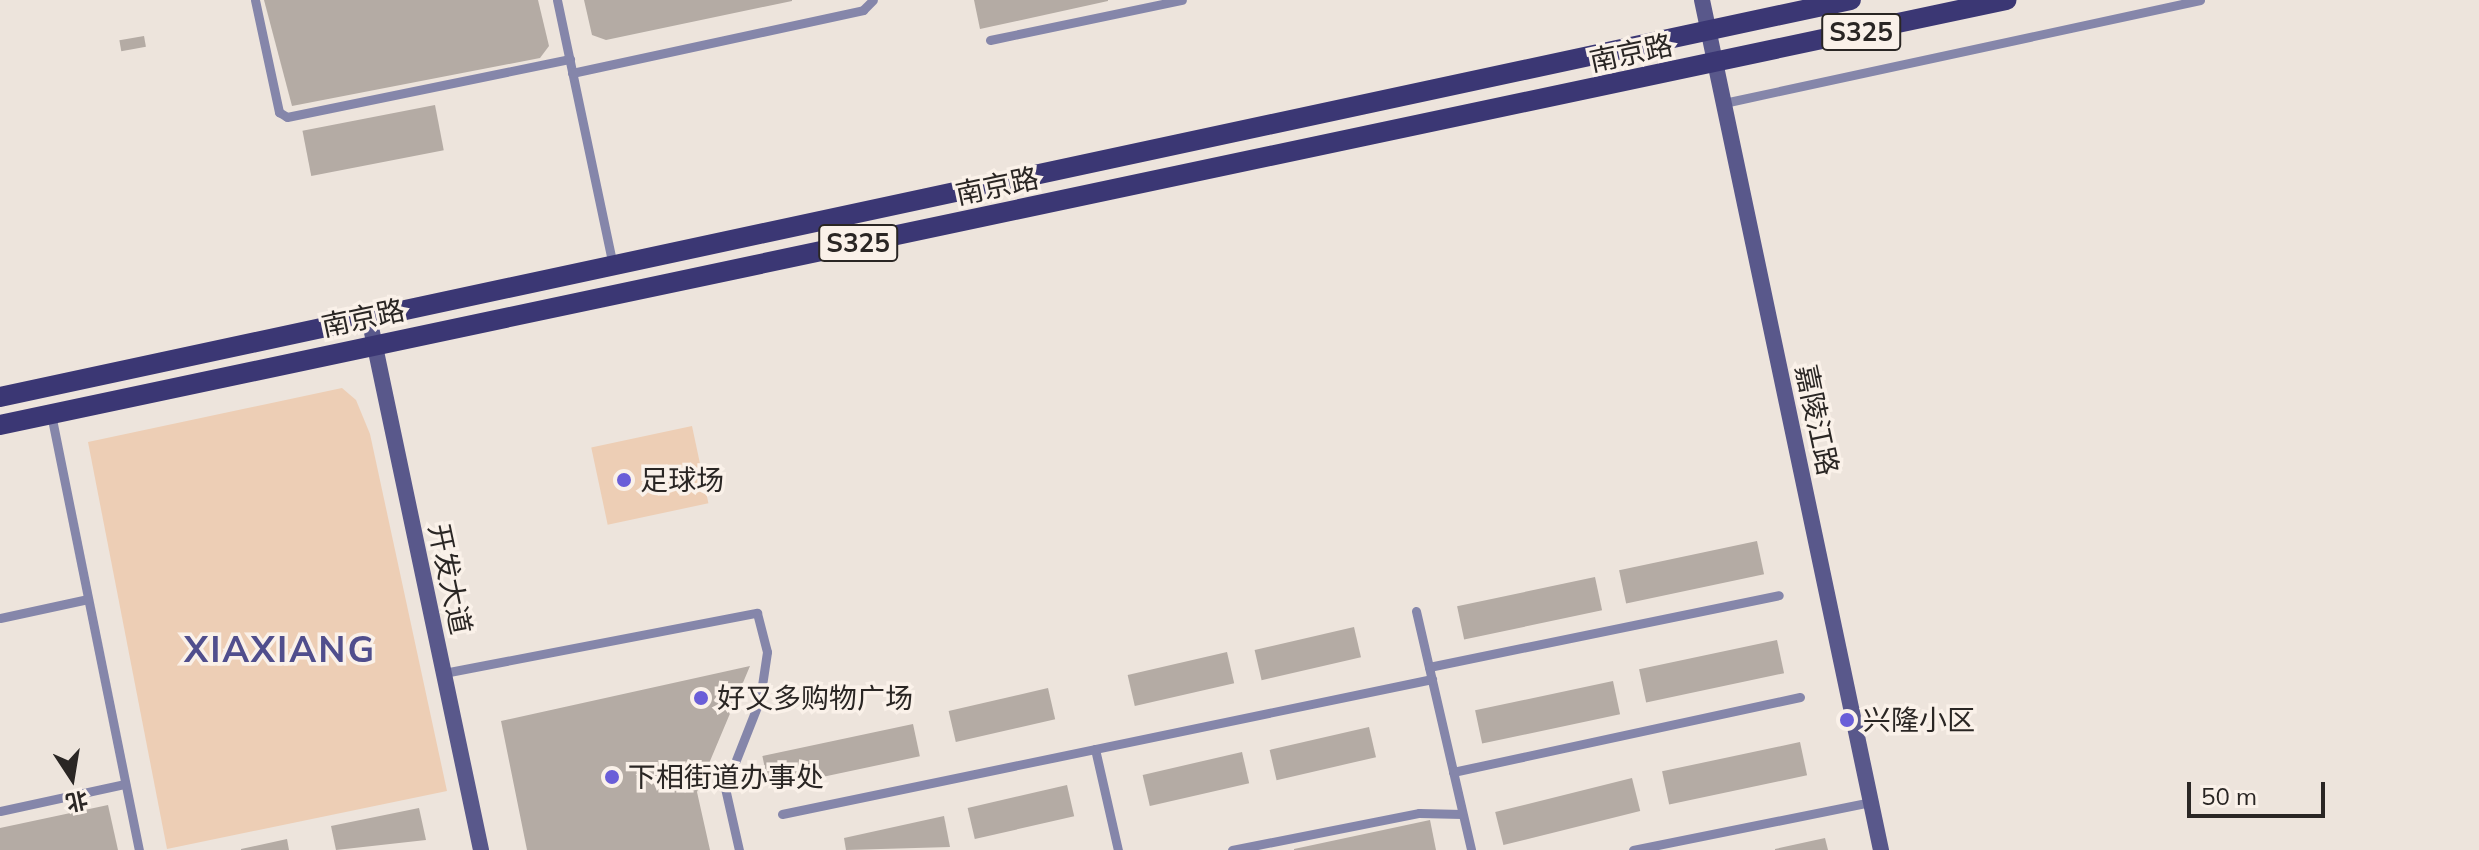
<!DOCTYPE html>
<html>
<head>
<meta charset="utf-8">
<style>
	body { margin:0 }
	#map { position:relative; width:2479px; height:850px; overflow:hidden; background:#ede4dc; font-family:Mulish,"Noto Sans SC",sans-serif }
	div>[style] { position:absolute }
	.green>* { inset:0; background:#edceb5; transform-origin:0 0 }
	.building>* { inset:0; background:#b4aba4; transform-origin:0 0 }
	.lane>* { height:9px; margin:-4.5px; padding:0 4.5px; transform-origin:4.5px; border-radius:4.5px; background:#8586aa }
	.secondary>* { height:16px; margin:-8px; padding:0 8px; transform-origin:8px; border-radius:8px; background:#59588b }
	.primary>* { height:20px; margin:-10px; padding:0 10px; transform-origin:10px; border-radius:10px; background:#3b3774 }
	.dots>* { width:22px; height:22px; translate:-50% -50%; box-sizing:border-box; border:4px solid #faf1e9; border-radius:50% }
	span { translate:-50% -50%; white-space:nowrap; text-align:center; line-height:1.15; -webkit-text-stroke:7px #faf1e9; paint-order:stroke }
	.shield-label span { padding:2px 6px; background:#faf1e9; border:2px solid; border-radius:6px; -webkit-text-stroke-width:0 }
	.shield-label { font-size:26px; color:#2a2624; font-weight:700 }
	.street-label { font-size:28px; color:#2a2624 }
	.poi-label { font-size:28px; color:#2a2624 }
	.left { translate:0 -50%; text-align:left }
	.district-label { font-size:36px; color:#504e8d; font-weight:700; letter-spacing:2px }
	.north { position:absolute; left:32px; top:738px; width:80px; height:80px; -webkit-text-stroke:6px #faf1e9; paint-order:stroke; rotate:168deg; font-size:22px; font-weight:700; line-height:32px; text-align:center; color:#2a2624 }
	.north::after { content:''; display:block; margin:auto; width:28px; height:36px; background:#2a2624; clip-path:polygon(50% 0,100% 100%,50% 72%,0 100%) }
	.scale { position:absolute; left:2187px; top:782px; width:138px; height:36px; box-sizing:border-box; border:4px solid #2a2624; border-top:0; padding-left:10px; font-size:24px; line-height:28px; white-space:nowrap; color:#2a2624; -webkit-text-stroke:6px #faf1e9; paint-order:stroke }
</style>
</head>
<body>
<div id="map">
	<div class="green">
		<i style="clip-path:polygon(342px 388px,356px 400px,370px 434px,447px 791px,167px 849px,88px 442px)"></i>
		<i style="left:692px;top:426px;width:79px;height:103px;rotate:78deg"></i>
	</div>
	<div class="building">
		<i style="clip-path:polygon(264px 0,538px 0,549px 46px,540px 58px,292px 106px)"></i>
		<i style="clip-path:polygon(584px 0,792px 0,792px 1px,606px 40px,592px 35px)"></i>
		<i style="clip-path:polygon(974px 0,1108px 0,1108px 1px,980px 29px)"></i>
		<i style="left:144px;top:36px;width:11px;height:25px;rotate:80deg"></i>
		<i style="left:435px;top:105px;width:46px;height:135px;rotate:79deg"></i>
		<i style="left:1757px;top:541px;width:34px;height:141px;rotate:78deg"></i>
		<i style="left:1595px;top:577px;width:34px;height:141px;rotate:78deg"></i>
		<i style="left:1354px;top:627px;width:31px;height:102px;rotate:77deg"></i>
		<i style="left:1777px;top:640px;width:34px;height:141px;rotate:78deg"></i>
		<i style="left:1227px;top:652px;width:32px;height:102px;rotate:77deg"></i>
		<i style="clip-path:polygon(750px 666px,697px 792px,710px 850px,527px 850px,501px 721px)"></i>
		<i style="left:1613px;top:681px;width:34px;height:141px;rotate:78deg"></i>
		<i style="left:1048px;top:688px;width:32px;height:102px;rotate:77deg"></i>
		<i style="left:913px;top:724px;width:33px;height:154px;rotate:78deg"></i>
		<i style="left:1369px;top:727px;width:31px;height:102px;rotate:77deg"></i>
		<i style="left:1800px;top:742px;width:34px;height:141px;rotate:78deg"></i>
		<i style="left:1242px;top:752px;width:32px;height:102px;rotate:77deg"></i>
		<i style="left:1632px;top:778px;width:34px;height:141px;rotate:76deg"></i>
		<i style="left:1067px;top:785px;width:32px;height:102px;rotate:77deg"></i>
		<i style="clip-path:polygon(108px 805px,118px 850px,0 850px,0 828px)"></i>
		<i style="clip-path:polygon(419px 808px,426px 840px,336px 850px,331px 826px)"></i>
		<i style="clip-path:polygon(944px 816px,950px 847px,846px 850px,844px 838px)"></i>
		<i style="clip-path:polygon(1430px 820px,1436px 850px,1294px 850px,1294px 849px)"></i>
		<i style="clip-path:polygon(1825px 838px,1828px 850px,1775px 850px,1775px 849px)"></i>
		<i style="clip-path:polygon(287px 839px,289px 850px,241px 850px,241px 849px)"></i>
	</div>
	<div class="lane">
		<i style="left:255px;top:0;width:115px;rotate:77.9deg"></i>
		<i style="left:279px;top:112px;width:9px;rotate:32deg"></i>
		<i style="left:287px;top:117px;width:289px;rotate:-11.6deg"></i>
		<i style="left:557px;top:0;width:272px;rotate:78.1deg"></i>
		<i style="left:990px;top:40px;width:196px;rotate:-11.8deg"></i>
		<i style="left:572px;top:73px;width:298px;rotate:-12.2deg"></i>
		<i style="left:863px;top:10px;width:14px;rotate:-45deg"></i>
		<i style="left:1724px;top:103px;width:487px;rotate:-12.2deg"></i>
		<i style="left:51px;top:414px;width:445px;rotate:78.6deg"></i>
		<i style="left:1416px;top:611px;width:245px;rotate:77deg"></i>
		<i style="left:0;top:618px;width:90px;rotate:-12.2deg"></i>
		<i style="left:1429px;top:667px;width:357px;rotate:-11.6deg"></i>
		<i style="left:444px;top:673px;width:319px;rotate:-10.9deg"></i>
		<i style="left:757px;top:613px;width:40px;rotate:75.6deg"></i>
		<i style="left:767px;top:652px;width:48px;rotate:98.5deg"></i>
		<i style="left:760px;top:699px;width:96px;rotate:111.5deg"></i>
		<i style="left:725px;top:788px;width:64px;rotate:77.3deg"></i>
		<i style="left:1095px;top:749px;width:104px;rotate:77.2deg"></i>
		<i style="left:1453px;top:772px;width:355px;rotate:-12.2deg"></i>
		<i style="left:0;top:811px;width:128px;rotate:-12.2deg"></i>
		<i style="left:782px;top:814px;width:664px;rotate:-11.73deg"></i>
		<i style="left:1232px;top:850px;width:191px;rotate:-11.2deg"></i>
		<i style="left:1419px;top:813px;width:43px;rotate:1.3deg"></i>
		<i style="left:1633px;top:850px;width:242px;rotate:-11.4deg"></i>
	</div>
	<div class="secondary">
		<i style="left:1702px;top:0;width:869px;rotate:78.11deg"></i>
		<i style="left:369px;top:318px;width:544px;rotate:78.11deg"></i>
	</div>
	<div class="primary">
		<i style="left:0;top:397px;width:1893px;rotate:-12.11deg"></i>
		<i style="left:0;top:425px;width:2051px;rotate:-11.96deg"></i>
	</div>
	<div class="dots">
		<i style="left:624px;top:480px;background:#6a5ed8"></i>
		<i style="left:701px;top:698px;background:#6a5ed8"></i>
		<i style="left:1847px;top:720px;background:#6a5ed8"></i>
		<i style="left:612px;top:777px;background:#6a5ed8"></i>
	</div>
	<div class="shield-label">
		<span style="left:1861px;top:32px">S325</span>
		<span style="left:858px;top:243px">S325</span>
	</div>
	<div class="street-label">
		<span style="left:1631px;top:53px;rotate:-12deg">南京路</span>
		<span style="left:997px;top:186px;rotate:-12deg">南京路</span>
		<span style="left:363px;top:318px;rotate:-12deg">南京路</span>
		<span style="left:1817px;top:420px;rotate:78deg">嘉陵江路</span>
		<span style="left:450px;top:579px;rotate:78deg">开发大道</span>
	</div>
	<div class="poi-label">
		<span class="left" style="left:640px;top:480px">足球场</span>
		<span class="left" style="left:717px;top:698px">好又多购物广场</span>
		<span class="left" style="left:1863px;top:720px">兴隆小区</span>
		<span class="left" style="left:628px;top:777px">下相街道办事处</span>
	</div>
	<div class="district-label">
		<span style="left:280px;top:649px">XIAXIANG</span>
	</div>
	<div class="north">北</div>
	<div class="scale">50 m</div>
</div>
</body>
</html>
